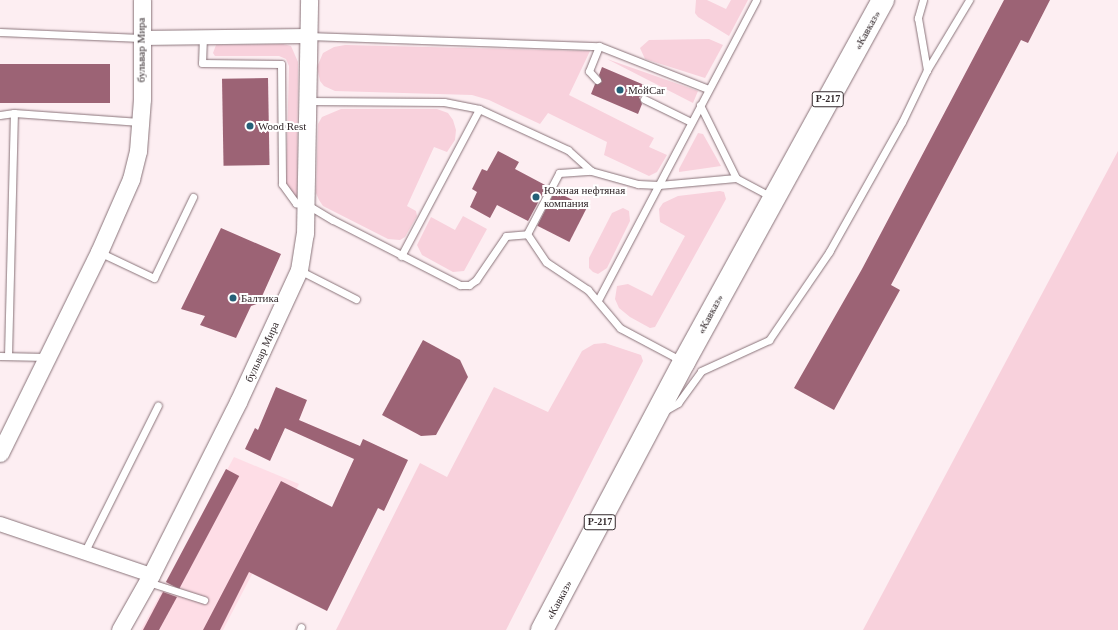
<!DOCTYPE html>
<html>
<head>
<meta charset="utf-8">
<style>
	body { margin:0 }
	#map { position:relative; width:1118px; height:630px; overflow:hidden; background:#fdeef2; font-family:"Times New Roman",serif }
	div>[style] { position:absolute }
	.built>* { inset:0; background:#fedde6 }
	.green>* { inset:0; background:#f8d1dc }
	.building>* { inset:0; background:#9c6375; transform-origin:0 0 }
	.roads { filter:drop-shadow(0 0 1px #897379) drop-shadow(0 0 1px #897379) }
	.service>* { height:7px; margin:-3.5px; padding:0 3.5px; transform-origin:3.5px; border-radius:3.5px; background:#fff }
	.minor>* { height:14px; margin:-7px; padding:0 7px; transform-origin:7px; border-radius:7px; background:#fff }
	.tertiary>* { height:17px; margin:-8.5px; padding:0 8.5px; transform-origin:8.5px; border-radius:8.5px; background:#fff }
	.trunk>* { height:22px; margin:-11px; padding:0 11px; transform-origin:11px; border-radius:11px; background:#fff }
	.dots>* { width:11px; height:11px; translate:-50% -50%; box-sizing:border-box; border:2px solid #fff; border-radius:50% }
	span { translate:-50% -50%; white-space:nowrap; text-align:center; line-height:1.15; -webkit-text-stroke:4px #fff; paint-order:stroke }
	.shield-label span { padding:1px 3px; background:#fff; border:1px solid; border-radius:3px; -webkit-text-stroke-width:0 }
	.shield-label { font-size:10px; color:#33292c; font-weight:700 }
	.street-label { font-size:11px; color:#33292c }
	.poi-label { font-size:11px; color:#33292c }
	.left { translate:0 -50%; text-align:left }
</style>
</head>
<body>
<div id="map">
	<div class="built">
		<i style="clip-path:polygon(234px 457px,299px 484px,223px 630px,141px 630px)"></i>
	</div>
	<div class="green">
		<i style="clip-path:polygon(696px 0,707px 0,726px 9px,731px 0,748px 0,729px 36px,698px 17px,695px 13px)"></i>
		<i style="clip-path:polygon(709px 39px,723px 45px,705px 78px,645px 59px,640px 48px,649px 40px)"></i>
		<i style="clip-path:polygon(283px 44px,291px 46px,298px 62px,297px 199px,286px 184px,289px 66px,286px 59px,279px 56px,215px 56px,213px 53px,216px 45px)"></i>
		<i style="clip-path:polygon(345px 45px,590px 51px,569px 95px,654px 138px,649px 147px,667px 155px,657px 172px,649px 176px,604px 155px,607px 142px,548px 113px,540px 124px,489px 100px,472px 95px,335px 91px,324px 86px,320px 81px,317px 67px,323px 53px,334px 47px)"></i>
		<i style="clip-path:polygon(607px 59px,698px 91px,693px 103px)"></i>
		<i style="clip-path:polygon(341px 109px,437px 109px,448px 113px,453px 120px,456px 130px,455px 140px,447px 152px,434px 147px,407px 206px,416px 211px,417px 216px,405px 237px,400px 240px,388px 239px,323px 206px,319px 200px,316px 193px,318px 124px,322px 117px)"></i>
		<i style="clip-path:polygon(698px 133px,703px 134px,721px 166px,679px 172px,679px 169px)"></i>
		<i style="clip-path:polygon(1118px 151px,1118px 630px,863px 630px)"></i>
		<i style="clip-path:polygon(720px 191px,724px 192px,726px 199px,655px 327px,650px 328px,630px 317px,619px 308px,615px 299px,617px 286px,628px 284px,652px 296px,685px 236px,660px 222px,659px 209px,663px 203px,678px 196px)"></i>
		<i style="clip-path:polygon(623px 208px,629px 211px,630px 221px,607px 268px,598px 274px,593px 272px,589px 268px,589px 258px,612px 213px)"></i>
		<i style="clip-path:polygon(463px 216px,487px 229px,464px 271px,453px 272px,422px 255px,417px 245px,431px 217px,455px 230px)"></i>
		<i style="clip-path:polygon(605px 343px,641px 355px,643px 361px,506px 630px,336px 630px,420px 463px,447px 477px,494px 387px,548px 412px,582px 351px,594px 344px)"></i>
	</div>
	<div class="building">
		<i style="clip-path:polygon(1004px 0,1050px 0,1028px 43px,1021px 40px,891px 285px,900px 290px,834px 410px,794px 388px,862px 269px)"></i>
		<i style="left:0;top:64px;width:110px;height:39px"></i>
		<i style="clip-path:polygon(602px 67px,649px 87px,646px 94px,639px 97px,642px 104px,638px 114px,591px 94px,595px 84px,602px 82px,599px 75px)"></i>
		<i style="left:268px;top:78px;width:87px;height:46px;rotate:89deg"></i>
		<i style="clip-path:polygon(498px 151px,519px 162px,515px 169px,547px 186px,528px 221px,497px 205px,490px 218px,470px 207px,477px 192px,472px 189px,482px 169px,487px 171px)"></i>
		<i style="left:555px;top:191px;width:36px;height:39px;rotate:27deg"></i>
		<i style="clip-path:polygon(221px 228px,281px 254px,259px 303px,251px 306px,236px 338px,200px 325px,205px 316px,181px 309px)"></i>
		<i style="clip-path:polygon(423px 340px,460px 360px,468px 377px,436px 435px,421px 436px,382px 415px)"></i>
		<i style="clip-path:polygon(276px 387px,307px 400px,299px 420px,360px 446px,363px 439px,408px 460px,384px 511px,378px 508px,327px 611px,249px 572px,220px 630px,203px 630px,281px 481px,332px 507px,354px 459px,285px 428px,270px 461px,245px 449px,255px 428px,258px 430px)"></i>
		<i style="left:226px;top:469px;width:15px;height:128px;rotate:28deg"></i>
		<i style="clip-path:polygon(163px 592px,177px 597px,159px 630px,143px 630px)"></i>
	</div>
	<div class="roads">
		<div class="service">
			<i style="left:923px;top:0;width:19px;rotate:106deg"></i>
			<i style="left:918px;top:18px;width:53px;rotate:80.2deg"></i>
			<i style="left:0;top:32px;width:141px;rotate:2.4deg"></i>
			<i style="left:203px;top:36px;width:27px;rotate:92deg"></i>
			<i style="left:202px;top:63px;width:79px;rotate:0.7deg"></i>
			<i style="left:281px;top:64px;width:120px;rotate:89.5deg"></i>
			<i style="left:282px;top:184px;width:24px;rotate:54deg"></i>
			<i style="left:296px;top:203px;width:10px;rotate:6deg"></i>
			<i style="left:306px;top:204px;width:31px;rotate:31deg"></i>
			<i style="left:333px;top:220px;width:143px;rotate:27.1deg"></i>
			<i style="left:460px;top:285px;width:9px"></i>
			<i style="left:469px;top:285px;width:9px;rotate:-36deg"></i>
			<i style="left:476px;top:280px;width:53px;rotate:-55.7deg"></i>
			<i style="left:506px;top:236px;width:21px;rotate:-5deg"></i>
			<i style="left:308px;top:36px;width:291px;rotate:2deg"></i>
			<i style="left:599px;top:46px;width:117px;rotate:21.5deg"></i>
			<i style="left:597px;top:80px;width:12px;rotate:-132deg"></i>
			<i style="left:589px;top:71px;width:27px;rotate:-68deg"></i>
			<i style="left:644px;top:99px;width:52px;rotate:26.1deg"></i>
			<i style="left:308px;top:101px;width:136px;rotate:0.4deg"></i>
			<i style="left:444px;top:102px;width:36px;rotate:11deg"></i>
			<i style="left:479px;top:109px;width:98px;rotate:24.7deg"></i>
			<i style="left:568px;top:150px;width:31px;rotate:42deg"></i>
			<i style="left:700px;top:105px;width:81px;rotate:63.7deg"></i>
			<i style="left:0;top:115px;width:14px;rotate:-8deg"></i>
			<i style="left:14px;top:113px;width:126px;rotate:4.1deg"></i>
			<i style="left:99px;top:252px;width:61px;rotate:25.3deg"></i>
			<i style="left:154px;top:278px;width:90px;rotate:-64.3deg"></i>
			<i style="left:401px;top:256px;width:166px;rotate:-62deg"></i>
			<i style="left:299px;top:270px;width:64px;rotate:27deg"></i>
			<i style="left:598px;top:300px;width:339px;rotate:-62.2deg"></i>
			<i style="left:0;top:356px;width:46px;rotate:1.2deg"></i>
			<i style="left:8px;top:356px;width:243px;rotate:-88.6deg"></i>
			<i style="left:682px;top:361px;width:70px;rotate:-152deg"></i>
			<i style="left:620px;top:328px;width:50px;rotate:-130.1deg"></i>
			<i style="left:588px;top:290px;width:50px;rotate:-146.3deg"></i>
			<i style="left:546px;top:262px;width:34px;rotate:-124deg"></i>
			<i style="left:527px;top:234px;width:69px;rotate:-62.3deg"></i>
			<i style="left:559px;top:173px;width:32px;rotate:-4deg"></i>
			<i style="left:591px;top:171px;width:49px;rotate:15.5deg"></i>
			<i style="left:638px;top:184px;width:21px;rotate:3deg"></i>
			<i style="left:659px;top:185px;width:77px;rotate:-5.2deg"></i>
			<i style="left:736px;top:178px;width:40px;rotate:28deg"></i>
			<i style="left:666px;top:410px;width:14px;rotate:-30deg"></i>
			<i style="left:678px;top:403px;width:39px;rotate:-54deg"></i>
			<i style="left:701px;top:371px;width:75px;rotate:-24.5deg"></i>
			<i style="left:769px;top:340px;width:107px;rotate:-55.7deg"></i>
			<i style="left:829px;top:252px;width:149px;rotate:-60.7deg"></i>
			<i style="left:902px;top:122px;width:58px;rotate:-64.3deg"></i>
			<i style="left:927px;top:70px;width:82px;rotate:-59deg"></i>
			<i style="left:84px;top:553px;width:165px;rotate:-63.4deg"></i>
			<i style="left:148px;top:582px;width:59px;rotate:17.8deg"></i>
			<i style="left:300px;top:630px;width:3px;rotate:-72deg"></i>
		</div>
		<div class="minor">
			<i style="left:141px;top:38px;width:167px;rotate:-0.7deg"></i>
			<i style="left:0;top:524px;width:159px;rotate:18.7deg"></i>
		</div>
		<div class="tertiary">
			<i style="left:0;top:453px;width:224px;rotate:-63.8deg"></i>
			<i style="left:99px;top:252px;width:80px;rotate:-66.3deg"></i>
			<i style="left:131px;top:179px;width:29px;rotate:-76deg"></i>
			<i style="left:138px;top:151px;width:52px;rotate:-85.6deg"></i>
			<i style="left:142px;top:99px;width:99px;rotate:-90deg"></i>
			<i style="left:120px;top:630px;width:63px;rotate:-60.6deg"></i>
			<i style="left:151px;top:575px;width:194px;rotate:-63.3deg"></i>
			<i style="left:238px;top:402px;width:145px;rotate:-65.2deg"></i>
			<i style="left:299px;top:270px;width:36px;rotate:-81deg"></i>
			<i style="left:305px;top:234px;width:234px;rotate:-89deg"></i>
		</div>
		<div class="trunk">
			<i style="left:542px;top:630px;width:303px;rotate:-62.1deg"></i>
			<i style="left:684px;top:362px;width:413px;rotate:-61.2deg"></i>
		</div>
	</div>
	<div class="dots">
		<i style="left:620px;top:90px;background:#256078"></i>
		<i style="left:250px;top:126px;background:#256078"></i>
		<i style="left:536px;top:197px;background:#256078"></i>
		<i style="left:233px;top:298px;background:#256078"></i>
	</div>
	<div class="shield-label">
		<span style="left:828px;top:99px">Р-217</span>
		<span style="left:600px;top:522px">Р-217</span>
	</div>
	<div class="street-label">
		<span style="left:867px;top:30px;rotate:-61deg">«Кавказ»</span>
		<span style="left:141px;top:50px;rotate:-90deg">бульвар Мира</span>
		<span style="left:710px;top:314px;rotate:-62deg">«Кавказ»</span>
		<span style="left:262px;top:352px;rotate:-65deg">бульвар Мира</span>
		<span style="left:559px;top:600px;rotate:-62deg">«Кавказ»</span>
	</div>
	<div class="poi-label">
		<span class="left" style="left:628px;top:90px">МойCar</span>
		<span class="left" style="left:258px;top:126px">Wood Rest</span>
		<span class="left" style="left:544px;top:197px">Южная нефтяная<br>компания</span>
		<span class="left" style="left:241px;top:298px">Балтика</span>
	</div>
</div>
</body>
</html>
